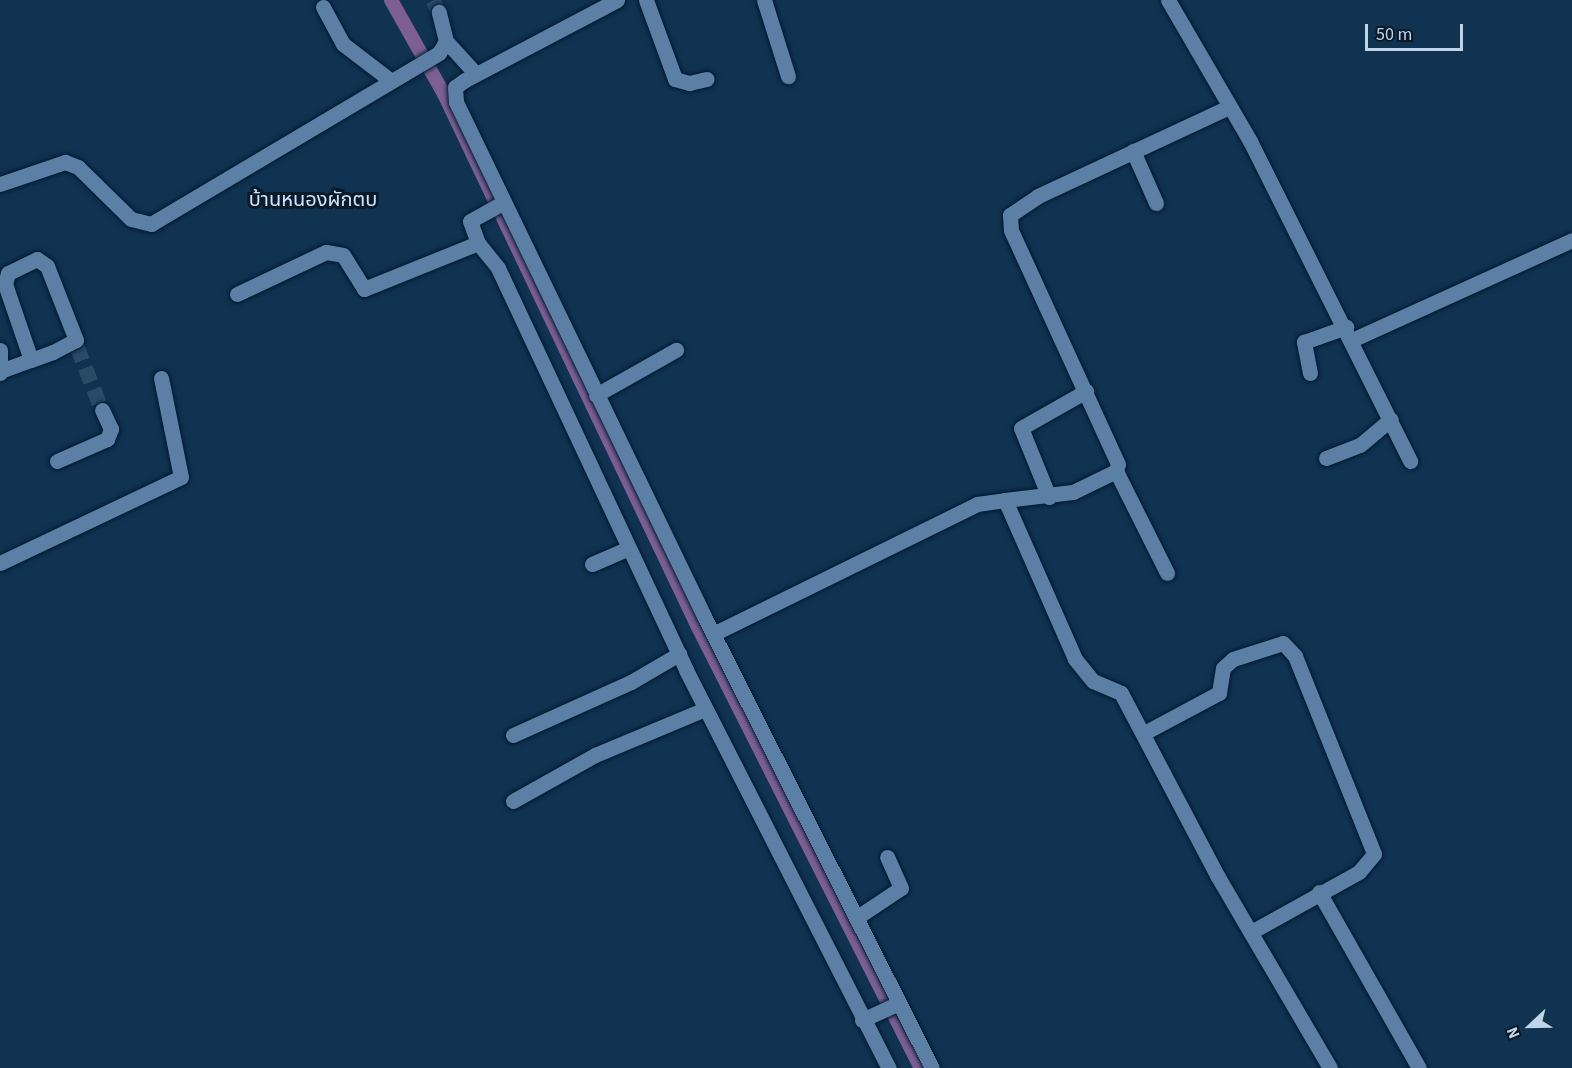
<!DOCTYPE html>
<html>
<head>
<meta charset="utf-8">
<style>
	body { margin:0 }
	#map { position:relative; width:1572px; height:1068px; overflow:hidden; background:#103352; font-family:"Source Sans 3","Noto Sans Thai",sans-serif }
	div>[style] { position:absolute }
	.canal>* { height:14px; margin:-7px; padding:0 7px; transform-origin:7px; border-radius:7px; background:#7d5f94 }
	.minor-tunnel>* { height:15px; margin-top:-7.5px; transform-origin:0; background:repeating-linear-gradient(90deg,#2a4b68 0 15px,transparent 0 23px) }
	.roads { filter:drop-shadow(0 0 2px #011a31) drop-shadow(0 0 2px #011a31) }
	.minor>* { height:15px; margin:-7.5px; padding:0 7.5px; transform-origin:7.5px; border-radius:7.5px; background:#5c80a5 }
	span { translate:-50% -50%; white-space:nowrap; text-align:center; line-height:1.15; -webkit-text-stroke:6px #0b1a28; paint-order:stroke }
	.quarter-label { font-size:20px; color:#cde4fc }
	.north { position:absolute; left:1500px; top:996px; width:60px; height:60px; -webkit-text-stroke:4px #0b1a28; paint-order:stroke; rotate:248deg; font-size:16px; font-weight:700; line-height:24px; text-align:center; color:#c0d4e8 }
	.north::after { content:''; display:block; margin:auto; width:21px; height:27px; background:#c0d4e8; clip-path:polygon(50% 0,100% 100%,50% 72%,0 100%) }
	.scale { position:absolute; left:1365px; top:24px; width:98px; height:27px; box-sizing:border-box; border:3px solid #c0d4e8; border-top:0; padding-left:8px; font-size:18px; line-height:21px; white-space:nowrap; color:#c0d4e8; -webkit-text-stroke:4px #0b1a28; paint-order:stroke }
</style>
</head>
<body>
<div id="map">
	<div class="canal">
		<i style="left:391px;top:0;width:108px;rotate:60.6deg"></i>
		<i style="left:444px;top:94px;width:590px;rotate:64.52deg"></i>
		<i style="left:698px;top:627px;width:494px;rotate:63.2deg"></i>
	</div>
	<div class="minor-tunnel">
		<i style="left:433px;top:0;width:13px;rotate:63deg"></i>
		<i style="left:77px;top:346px;width:69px;rotate:68.7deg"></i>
	</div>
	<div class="roads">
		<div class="minor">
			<i style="left:617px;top:0;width:172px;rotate:152.2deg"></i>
			<i style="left:465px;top:80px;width:12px;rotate:145deg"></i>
			<i style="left:455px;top:87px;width:15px;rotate:86deg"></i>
			<i style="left:456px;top:102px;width:571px;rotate:64.24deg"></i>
			<i style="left:704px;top:616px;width:506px;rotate:63.23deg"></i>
			<i style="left:646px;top:0;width:84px;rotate:69.8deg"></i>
			<i style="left:675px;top:79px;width:15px;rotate:16deg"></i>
			<i style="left:689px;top:83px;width:18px;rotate:-13deg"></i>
			<i style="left:764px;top:0;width:80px;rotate:72.5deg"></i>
			<i style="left:1168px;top:0;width:163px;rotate:59.8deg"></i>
			<i style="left:1250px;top:141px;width:358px;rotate:63.4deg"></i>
			<i style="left:323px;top:7px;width:42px;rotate:61.6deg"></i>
			<i style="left:343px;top:44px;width:59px;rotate:37.5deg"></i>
			<i style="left:446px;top:41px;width:43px;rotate:47.8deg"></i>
			<i style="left:1133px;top:151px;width:57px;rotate:66.1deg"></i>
			<i style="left:0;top:184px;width:69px;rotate:-18.7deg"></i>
			<i style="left:65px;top:162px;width:14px;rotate:21deg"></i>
			<i style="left:78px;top:167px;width:74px;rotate:44.5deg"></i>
			<i style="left:131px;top:219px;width:21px;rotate:14deg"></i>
			<i style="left:151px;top:224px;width:335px;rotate:-30.7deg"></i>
			<i style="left:439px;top:53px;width:14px;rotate:-60deg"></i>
			<i style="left:446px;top:41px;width:30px;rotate:-104deg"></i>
			<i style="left:478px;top:243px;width:23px;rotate:-110deg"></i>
			<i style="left:470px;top:221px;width:38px;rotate:-29deg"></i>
			<i style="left:237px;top:294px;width:98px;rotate:-25.3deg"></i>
			<i style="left:326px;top:252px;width:17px;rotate:10deg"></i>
			<i style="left:343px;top:255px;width:40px;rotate:58deg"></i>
			<i style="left:364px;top:289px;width:123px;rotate:-22deg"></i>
			<i style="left:478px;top:243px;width:32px;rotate:51deg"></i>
			<i style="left:498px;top:268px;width:444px;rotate:64.9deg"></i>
			<i style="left:686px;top:670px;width:447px;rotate:63deg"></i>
			<i style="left:1354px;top:339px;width:239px;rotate:-24.4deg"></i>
			<i style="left:0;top:350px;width:23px;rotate:90deg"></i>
			<i style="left:3px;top:370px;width:30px;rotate:-20deg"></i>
			<i style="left:31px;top:360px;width:23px;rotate:-20deg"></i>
			<i style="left:53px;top:352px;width:26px;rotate:-28deg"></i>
			<i style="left:76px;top:340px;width:79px;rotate:-111.4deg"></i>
			<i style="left:47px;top:266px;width:12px;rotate:-145deg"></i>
			<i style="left:37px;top:259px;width:32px;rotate:154deg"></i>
			<i style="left:8px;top:273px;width:11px;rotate:105deg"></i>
			<i style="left:5px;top:284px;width:80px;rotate:71.1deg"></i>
			<i style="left:1310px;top:373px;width:32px;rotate:-101deg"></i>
			<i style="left:1304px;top:342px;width:45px;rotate:-19.7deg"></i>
			<i style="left:596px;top:395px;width:92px;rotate:-29.4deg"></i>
			<i style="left:1326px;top:458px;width:36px;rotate:-21deg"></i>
			<i style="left:1360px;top:445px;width:40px;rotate:-40deg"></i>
			<i style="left:57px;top:461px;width:55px;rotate:-23.7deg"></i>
			<i style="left:107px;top:439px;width:11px;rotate:-68deg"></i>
			<i style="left:111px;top:429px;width:21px;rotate:-115deg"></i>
			<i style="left:1116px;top:471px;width:114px;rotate:63.4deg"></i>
			<i style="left:1049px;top:497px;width:74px;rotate:-112.1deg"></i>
			<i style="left:1021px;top:428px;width:75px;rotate:-29.6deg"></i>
			<i style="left:1005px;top:500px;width:68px;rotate:-6.7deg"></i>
			<i style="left:1073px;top:492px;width:48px;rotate:-26deg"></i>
			<i style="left:1116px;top:471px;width:7px;rotate:-74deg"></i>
			<i style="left:1118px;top:464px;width:257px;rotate:-114.6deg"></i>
			<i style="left:1011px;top:230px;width:15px;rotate:-94deg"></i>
			<i style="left:1010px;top:215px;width:34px;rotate:-34deg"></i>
			<i style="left:1038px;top:196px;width:211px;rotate:-25deg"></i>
			<i style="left:0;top:563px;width:200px;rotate:-25.4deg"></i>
			<i style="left:181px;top:477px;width:101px;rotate:-101.4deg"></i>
			<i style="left:592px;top:564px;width:40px;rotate:-23.4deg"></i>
			<i style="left:713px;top:634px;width:294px;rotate:-26.2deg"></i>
			<i style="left:977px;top:504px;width:28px;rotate:-8deg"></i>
			<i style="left:1005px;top:500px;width:174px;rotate:66.2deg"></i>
			<i style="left:1075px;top:659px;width:28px;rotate:51deg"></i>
			<i style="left:1093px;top:681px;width:30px;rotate:23deg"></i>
			<i style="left:1121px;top:693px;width:208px;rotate:62.2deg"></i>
			<i style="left:1218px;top:877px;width:221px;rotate:59.6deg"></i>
			<i style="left:1144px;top:733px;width:85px;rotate:-28.1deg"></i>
			<i style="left:1219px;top:693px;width:25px;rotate:-81deg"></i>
			<i style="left:1223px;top:668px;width:13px;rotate:-42deg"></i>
			<i style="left:1233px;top:659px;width:52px;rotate:-17.7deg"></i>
			<i style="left:1283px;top:643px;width:18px;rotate:47deg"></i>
			<i style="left:1295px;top:656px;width:213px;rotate:68.2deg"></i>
			<i style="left:1374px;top:854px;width:23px;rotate:130deg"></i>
			<i style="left:1359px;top:872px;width:124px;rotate:150.9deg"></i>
			<i style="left:513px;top:735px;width:129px;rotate:-24.2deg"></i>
			<i style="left:631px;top:682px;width:56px;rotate:-30.3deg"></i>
			<i style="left:513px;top:801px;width:94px;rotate:-29.3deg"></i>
			<i style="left:595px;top:755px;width:119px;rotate:-22.7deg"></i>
			<i style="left:1319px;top:892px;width:202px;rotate:60.4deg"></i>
			<i style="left:856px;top:918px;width:54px;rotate:-33.7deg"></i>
			<i style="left:901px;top:888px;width:34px;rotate:-114deg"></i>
			<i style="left:862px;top:1020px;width:41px;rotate:-24.7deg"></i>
		</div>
	</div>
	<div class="quarter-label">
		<span style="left:313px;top:200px">บ้านหนองผักตบ</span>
	</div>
	<div class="north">N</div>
	<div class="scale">50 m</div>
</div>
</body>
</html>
